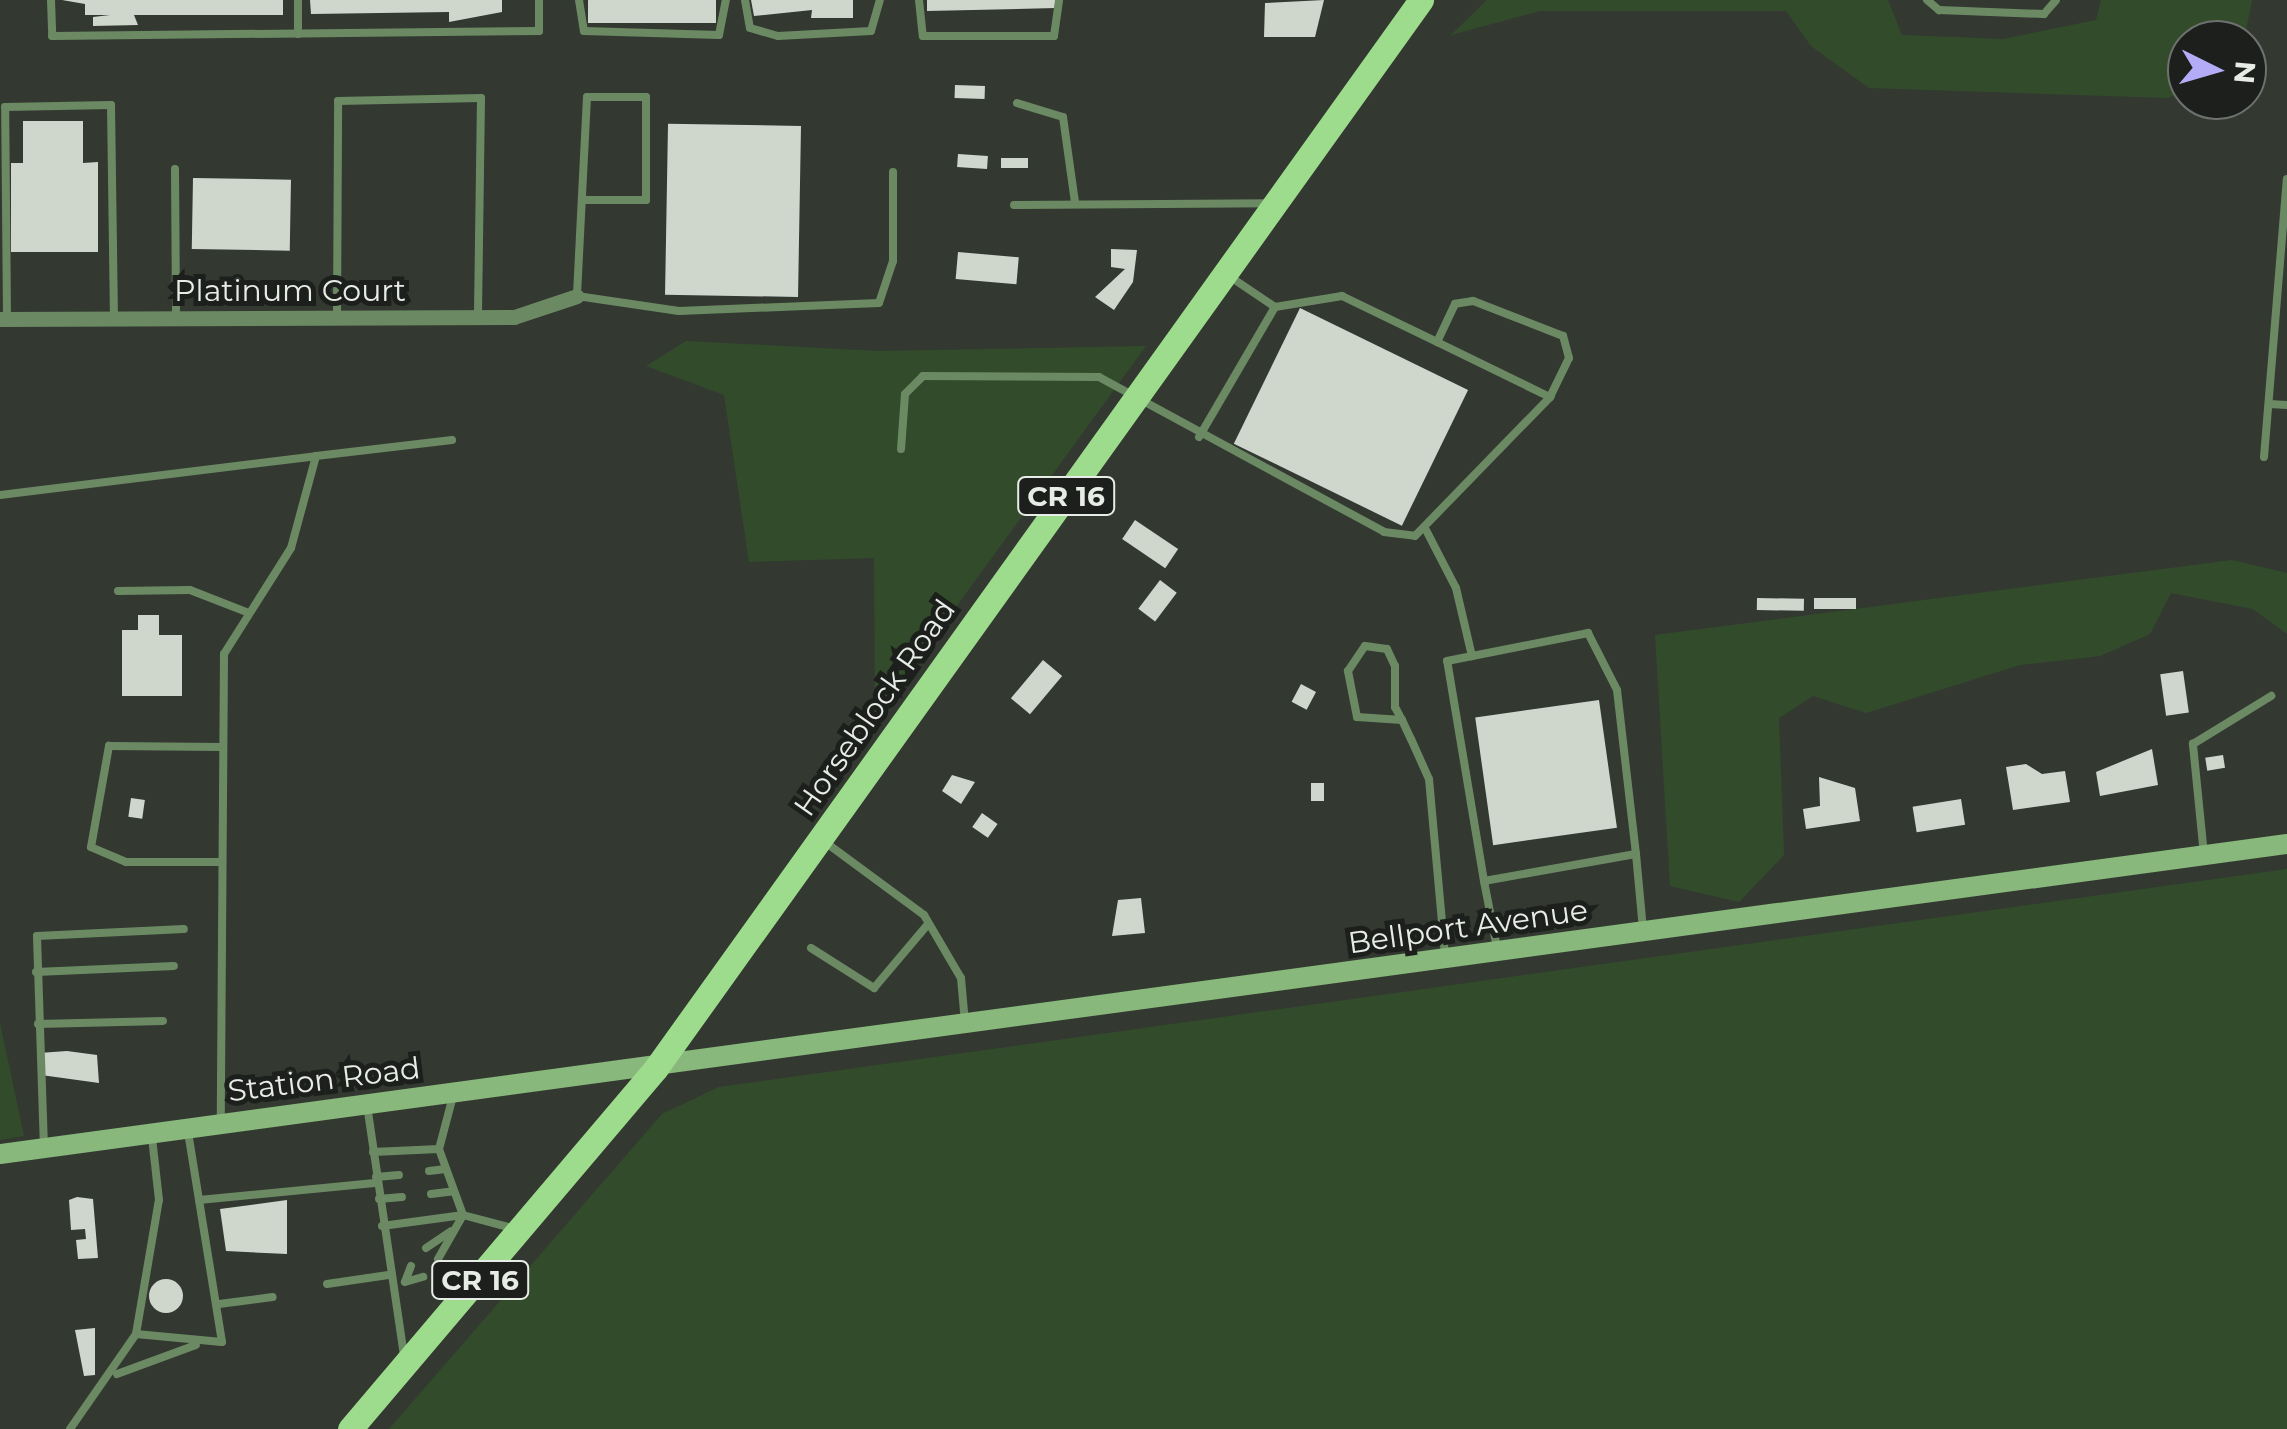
<!DOCTYPE html>
<html>
<head>
<meta charset="utf-8">
<style>
	body { margin:0 }
	#map { position:relative; width:2287px; height:1429px; overflow:hidden; background:#333931; font-family:Montserrat,sans-serif }
	div>[style] { position:absolute }
	.green>* { inset:0; background:#324c2b }
	.building>* { inset:0; background:#cfd7cd; transform-origin:0 0 }
	.round { border-radius:50% }
	.service>* { height:8px; margin:-4px; padding:0 4px; transform-origin:4px; border-radius:4px; background:#6b8a63 }
	.minor>* { height:15px; margin:-7.5px; padding:0 7.5px; transform-origin:7.5px; border-radius:7.5px; background:#6b8a63 }
	.secondary>* { height:20px; margin:-10px; padding:0 10px; transform-origin:10px; border-radius:10px; background:#88b87b }
	.primary>* { height:25px; margin:-12.5px; padding:0 12.5px; transform-origin:12.5px; border-radius:12.5px; background:#9ddc8c }
	span { translate:-50% -50%; white-space:nowrap; text-align:center; line-height:1.15; -webkit-text-stroke:10px #1c1f1c; paint-order:stroke }
	.shield-label span { padding:2px 8px; background:#1c1f1c; border:2px solid; border-radius:8px; -webkit-text-stroke-width:0 }
	.shield-label { font-size:28px; color:#e8ece7; font-weight:700 }
	.street-label { font-size:30px; color:#e8ece7 }
	.north { position:absolute; left:2167px; top:20px; width:100px; height:100px; box-sizing:border-box; background:#1c1f1c; border:2px solid #6e716d; border-radius:50%; rotate:95deg; font-size:28px; font-weight:700; line-height:40px; text-align:center; color:#e8ece7 }
	.north::after { content:''; display:block; margin:auto; width:35px; height:45px; background:#b5acf8; clip-path:polygon(50% 0,100% 100%,50% 72%,0 100%) }
</style>
</head>
<body>
<div id="map">
	<div class="green">
		<i style="clip-path:polygon(1487px 0,1888px 0,1902px 35px,2003px 39px,2096px 20px,2101px 0,2252px 0,2244px 40px,2187px 40px,2187px 91px,2167px 98px,1869px 88px,1811px 46px,1786px 11px,1540px 11px,1451px 35px)"></i>
		<i style="clip-path:polygon(686px 341px,880px 351px,1146px 346px,875px 718px,874px 558px,749px 562px,724px 395px,646px 366px)"></i>
		<i style="clip-path:polygon(2232px 560px,2287px 573px,2287px 634px,2253px 609px,2171px 593px,2150px 634px,2100px 656px,2020px 665px,1866px 713px,1813px 696px,1779px 718px,1784px 855px,1739px 902px,1670px 886px,1655px 635px)"></i>
		<i style="clip-path:polygon(2287px 869px,2287px 1429px,389px 1429px,662px 1114px,719px 1087px)"></i>
		<i style="clip-path:polygon(0 1023px,24px 1136px,0 1140px)"></i>
	</div>
	<div class="building">
		<i style="clip-path:polygon(62px 0,283px 0,283px 15px,134px 15px,138px 25px,93px 26px,93px 17px,110px 15px,85px 15px,85px 4px)"></i>
		<i style="clip-path:polygon(310px 0,502px 0,502px 12px,449px 22px,449px 12px,311px 14px)"></i>
		<i style="left:588px;top:0;width:128px;height:23px"></i>
		<i style="clip-path:polygon(751px 0,853px 0,853px 18px,811px 18px,812px 10px,754px 16px)"></i>
		<i style="clip-path:polygon(927px 0,1056px 0,1056px 8px,927px 11px)"></i>
		<i style="clip-path:polygon(1324px 0,1315px 37px,1264px 37px,1265px 3px)"></i>
		<i style="left:955px;top:85px;width:30px;height:13px;rotate:2deg"></i>
		<i style="clip-path:polygon(23px 121px,83px 121px,83px 163px,98px 162px,98px 252px,11px 252px,11px 163px,23px 163px)"></i>
		<i style="left:801px;top:126px;width:171px;height:133px;rotate:91deg"></i>
		<i style="left:958px;top:154px;width:30px;height:13px;rotate:4deg"></i>
		<i style="left:1001px;top:158px;width:27px;height:10px"></i>
		<i style="left:193px;top:178px;width:98px;height:71px;rotate:1deg"></i>
		<i style="clip-path:polygon(1111px 249px,1137px 250px,1133px 282px,1114px 310px,1095px 297px,1125px 269px,1111px 267px)"></i>
		<i style="left:958px;top:252px;width:61px;height:27px;rotate:5deg"></i>
		<i style="left:1300px;top:308px;width:187px;height:151px;rotate:26deg"></i>
		<i style="left:1135px;top:520px;width:52px;height:23px;rotate:34deg"></i>
		<i style="left:1160px;top:580px;width:21px;height:36px;rotate:37deg"></i>
		<i style="left:1757px;top:598px;width:47px;height:12px;rotate:1deg"></i>
		<i style="left:1814px;top:598px;width:42px;height:11px"></i>
		<i style="clip-path:polygon(138px 615px,159px 615px,159px 635px,182px 635px,182px 696px,122px 696px,122px 630px,138px 630px)"></i>
		<i style="left:1043px;top:660px;width:25px;height:50px;rotate:40deg"></i>
		<i style="left:2183px;top:671px;width:42px;height:23px;rotate:82deg"></i>
		<i style="left:1301px;top:684px;width:17px;height:20px;rotate:28deg"></i>
		<i style="left:1599px;top:700px;width:129px;height:125px;rotate:82deg"></i>
		<i style="clip-path:polygon(2152px 749px,2158px 785px,2100px 796px,2096px 772px)"></i>
		<i style="left:2223px;top:755px;width:13px;height:18px;rotate:81deg"></i>
		<i style="clip-path:polygon(2026px 764px,2042px 774px,2065px 771px,2070px 802px,2013px 810px,2006px 767px)"></i>
		<i style="clip-path:polygon(952px 775px,975px 782px,961px 804px,942px 791px)"></i>
		<i style="clip-path:polygon(1819px 777px,1855px 788px,1860px 821px,1806px 829px,1803px 809px,1820px 806px)"></i>
		<i style="left:1311px;top:783px;width:13px;height:18px"></i>
		<i style="left:131px;top:798px;width:14px;height:19px;rotate:8deg"></i>
		<i style="left:1961px;top:799px;width:26px;height:49px;rotate:81deg"></i>
		<i style="left:982px;top:813px;width:19px;height:17px;rotate:35deg"></i>
		<i style="clip-path:polygon(1141px 898px,1145px 933px,1112px 936px,1118px 900px)"></i>
		<i style="clip-path:polygon(67px 1051px,97px 1055px,99px 1083px,41px 1075px,39px 1053px)"></i>
		<i style="clip-path:polygon(77px 1197px,93px 1199px,98px 1258px,78px 1259px,76px 1240px,86px 1239px,85px 1229px,71px 1230px,69px 1200px)"></i>
		<i style="clip-path:polygon(287px 1200px,287px 1254px,226px 1251px,220px 1209px)"></i>
		<i class="round" style="left:149px;top:1279px;width:34px;height:34px"></i>
		<i style="clip-path:polygon(95px 1328px,95px 1375px,84px 1376px,75px 1330px)"></i>
	</div>
	<div class="service">
		<i style="left:51px;top:0;width:36px;rotate:88deg"></i>
		<i style="left:52px;top:36px;width:487px;rotate:-0.6deg"></i>
		<i style="left:539px;top:31px;width:31px;rotate:-90deg"></i>
		<i style="left:298px;top:0;width:34px;rotate:90deg"></i>
		<i style="left:579px;top:0;width:31px;rotate:81deg"></i>
		<i style="left:584px;top:31px;width:135px;rotate:1.7deg"></i>
		<i style="left:719px;top:35px;width:36px;rotate:-79deg"></i>
		<i style="left:745px;top:0;width:28px;rotate:80deg"></i>
		<i style="left:750px;top:28px;width:29px;rotate:16deg"></i>
		<i style="left:778px;top:36px;width:93px;rotate:-3.1deg"></i>
		<i style="left:871px;top:31px;width:32px;rotate:-74deg"></i>
		<i style="left:919px;top:0;width:36px;rotate:84deg"></i>
		<i style="left:923px;top:36px;width:131px"></i>
		<i style="left:1054px;top:36px;width:36px;rotate:-82deg"></i>
		<i style="left:1927px;top:0;width:16px;rotate:40deg"></i>
		<i style="left:1939px;top:10px;width:105px;rotate:2.2deg"></i>
		<i style="left:2044px;top:14px;width:18px;rotate:-49deg"></i>
		<i style="left:1017px;top:103px;width:48px;rotate:16.9deg"></i>
		<i style="left:1063px;top:117px;width:86px;rotate:82deg"></i>
		<i style="left:175px;top:169px;width:150px;rotate:89.6deg"></i>
		<i style="left:584px;top:200px;width:62px"></i>
		<i style="left:646px;top:200px;width:103px;rotate:-90deg"></i>
		<i style="left:646px;top:97px;width:59px;rotate:180deg"></i>
		<i style="left:587px;top:97px;width:199px;rotate:92.9deg"></i>
		<i style="left:577px;top:296px;width:103px;rotate:8.4deg"></i>
		<i style="left:679px;top:311px;width:200px;rotate:-2.3deg"></i>
		<i style="left:879px;top:303px;width:44px;rotate:-71.6deg"></i>
		<i style="left:893px;top:261px;width:89px;rotate:-90deg"></i>
		<i style="left:1014px;top:205px;width:257px;rotate:-0.4deg"></i>
		<i style="left:1229px;top:276px;width:55px;rotate:34deg"></i>
		<i style="left:1275px;top:307px;width:68px;rotate:-9.3deg"></i>
		<i style="left:1342px;top:296px;width:106px;rotate:25.8deg"></i>
		<i style="left:1437px;top:342px;width:126px;rotate:26deg"></i>
		<i style="left:1550px;top:397px;width:43px;rotate:-64deg"></i>
		<i style="left:1569px;top:358px;width:23px;rotate:-105deg"></i>
		<i style="left:1563px;top:336px;width:97px;rotate:-158.7deg"></i>
		<i style="left:1473px;top:301px;width:18px;rotate:171deg"></i>
		<i style="left:1455px;top:304px;width:42px;rotate:115.3deg"></i>
		<i style="left:337px;top:317px;width:216px;rotate:-89.7deg"></i>
		<i style="left:338px;top:101px;width:143px;rotate:-1.2deg"></i>
		<i style="left:481px;top:98px;width:220px;rotate:90.8deg"></i>
		<i style="left:7px;top:319px;width:212px;rotate:-90.5deg"></i>
		<i style="left:5px;top:107px;width:106px;rotate:-1.1deg"></i>
		<i style="left:111px;top:105px;width:214px;rotate:89.2deg"></i>
		<i style="left:2269px;top:404px;width:18px;rotate:3deg"></i>
		<i style="left:1199px;top:437px;width:151px;rotate:-59.7deg"></i>
		<i style="left:901px;top:449px;width:55px;rotate:-85.8deg"></i>
		<i style="left:905px;top:394px;width:25px;rotate:-45deg"></i>
		<i style="left:923px;top:376px;width:176px;rotate:0.3deg"></i>
		<i style="left:1099px;top:377px;width:324px;rotate:28.5deg"></i>
		<i style="left:1384px;top:532px;width:31px;rotate:7deg"></i>
		<i style="left:1415px;top:536px;width:194px;rotate:-45.8deg"></i>
		<i style="left:316px;top:456px;width:137px;rotate:-6.7deg"></i>
		<i style="left:2264px;top:457px;width:279px;rotate:-85.3deg"></i>
		<i style="left:0;top:495px;width:318px;rotate:-7deg"></i>
		<i style="left:316px;top:456px;width:95px;rotate:105.2deg"></i>
		<i style="left:291px;top:548px;width:125px;rotate:122.3deg"></i>
		<i style="left:224px;top:654px;width:470px;rotate:90.4deg"></i>
		<i style="left:1426px;top:530px;width:65px;rotate:62.7deg"></i>
		<i style="left:1456px;top:588px;width:70px;rotate:76.8deg"></i>
		<i style="left:118px;top:591px;width:72px;rotate:-0.8deg"></i>
		<i style="left:190px;top:590px;width:63px;rotate:21.3deg"></i>
		<i style="left:1402px;top:720px;width:45px;rotate:-176.2deg"></i>
		<i style="left:1357px;top:717px;width:47px;rotate:-101.1deg"></i>
		<i style="left:1348px;top:671px;width:30px;rotate:-56deg"></i>
		<i style="left:1365px;top:646px;width:22px;rotate:8deg"></i>
		<i style="left:1387px;top:649px;width:19px;rotate:65deg"></i>
		<i style="left:1395px;top:666px;width:41px;rotate:90deg"></i>
		<i style="left:1395px;top:707px;width:15px;rotate:62deg"></i>
		<i style="left:1402px;top:720px;width:21px;rotate:65deg"></i>
		<i style="left:1411px;top:739px;width:44px;rotate:65.8deg"></i>
		<i style="left:1429px;top:779px;width:178px;rotate:84.8deg"></i>
		<i style="left:825px;top:842px;width:123px;rotate:36.4deg"></i>
		<i style="left:924px;top:915px;width:73px;rotate:59.6deg"></i>
		<i style="left:961px;top:978px;width:45px;rotate:84.9deg"></i>
		<i style="left:2204px;top:855px;width:112px;rotate:-95.7deg"></i>
		<i style="left:2193px;top:744px;width:92px;rotate:-31.6deg"></i>
		<i style="left:219px;top:862px;width:93px;rotate:180deg"></i>
		<i style="left:126px;top:862px;width:38px;rotate:-157deg"></i>
		<i style="left:91px;top:847px;width:103px;rotate:-79.9deg"></i>
		<i style="left:109px;top:746px;width:113px;rotate:0.5deg"></i>
		<i style="left:1484px;top:881px;width:223px;rotate:-99.5deg"></i>
		<i style="left:1447px;top:661px;width:144px;rotate:-11.2deg"></i>
		<i style="left:1588px;top:633px;width:64px;rotate:63deg"></i>
		<i style="left:1617px;top:690px;width:165px;rotate:83.4deg"></i>
		<i style="left:811px;top:948px;width:75px;rotate:32.4deg"></i>
		<i style="left:874px;top:988px;width:84px;rotate:-49.8deg"></i>
		<i style="left:1497px;top:948px;width:68px;rotate:-101deg"></i>
		<i style="left:1484px;top:881px;width:154px;rotate:-10.1deg"></i>
		<i style="left:1636px;top:854px;width:75px;rotate:84.7deg"></i>
		<i style="left:36px;top:972px;width:138px;rotate:-2.5deg"></i>
		<i style="left:38px;top:1024px;width:125px;rotate:-1.4deg"></i>
		<i style="left:453px;top:1096px;width:55px;rotate:104.8deg"></i>
		<i style="left:439px;top:1149px;width:70px;rotate:70deg"></i>
		<i style="left:367px;top:1105px;width:254px;rotate:81.6deg"></i>
		<i style="left:44px;top:1148px;width:212px;rotate:-91.9deg"></i>
		<i style="left:37px;top:936px;width:147px;rotate:-2.7deg"></i>
		<i style="left:373px;top:1152px;width:66px;rotate:-2.6deg"></i>
		<i style="left:429px;top:1171px;width:17px;rotate:-7deg"></i>
		<i style="left:376px;top:1177px;width:23px;rotate:-5deg"></i>
		<i style="left:431px;top:1194px;width:23px;rotate:-7deg"></i>
		<i style="left:379px;top:1199px;width:23px;rotate:-5deg"></i>
		<i style="left:199px;top:1200px;width:179px;rotate:-5.5deg"></i>
		<i style="left:382px;top:1226px;width:82px;rotate:-7.7deg"></i>
		<i style="left:463px;top:1215px;width:51px;rotate:14.9deg"></i>
		<i style="left:426px;top:1248px;width:30px;rotate:-34deg"></i>
		<i style="left:438px;top:1259px;width:51px;rotate:-60.4deg"></i>
		<i style="left:411px;top:1266px;width:17px;rotate:111deg"></i>
		<i style="left:405px;top:1282px;width:19px;rotate:-16deg"></i>
		<i style="left:327px;top:1284px;width:62px;rotate:-8.4deg"></i>
		<i style="left:219px;top:1304px;width:54px;rotate:-7.4deg"></i>
		<i style="left:136px;top:1334px;width:86px;rotate:5.3deg"></i>
		<i style="left:222px;top:1342px;width:212px;rotate:-99.2deg"></i>
		<i style="left:117px;top:1374px;width:84px;rotate:-20.2deg"></i>
		<i style="left:70px;top:1429px;width:116px;rotate:-55.2deg"></i>
		<i style="left:136px;top:1334px;width:136px;rotate:-80.3deg"></i>
		<i style="left:159px;top:1200px;width:62px;rotate:-96.4deg"></i>
	</div>
	<div class="minor">
		<i style="left:0;top:319px;width:514px;rotate:-0.22deg"></i>
		<i style="left:514px;top:317px;width:66px;rotate:-18.4deg"></i>
	</div>
	<div class="secondary">
		<i style="left:0;top:1154px;width:2308px;rotate:-7.72deg"></i>
	</div>
	<div class="primary">
		<i style="left:350px;top:1429px;width:473px;rotate:-49.7deg"></i>
		<i style="left:656px;top:1068px;width:1314px;rotate:-54.39deg"></i>
	</div>
	<div class="shield-label">
		<span style="left:1066px;top:496px">CR 16</span>
		<span style="left:480px;top:1280px">CR 16</span>
	</div>
	<div class="street-label">
		<span style="left:290px;top:291px">Platinum Court</span>
		<span style="left:875px;top:708px;rotate:-55deg">Horseblock Road</span>
		<span style="left:1468px;top:927px;rotate:-8deg">Bellport Avenue</span>
		<span style="left:324px;top:1080px;rotate:-7deg">Station Road</span>
	</div>
	<div class="north">N</div>
</div>
</body>
</html>
